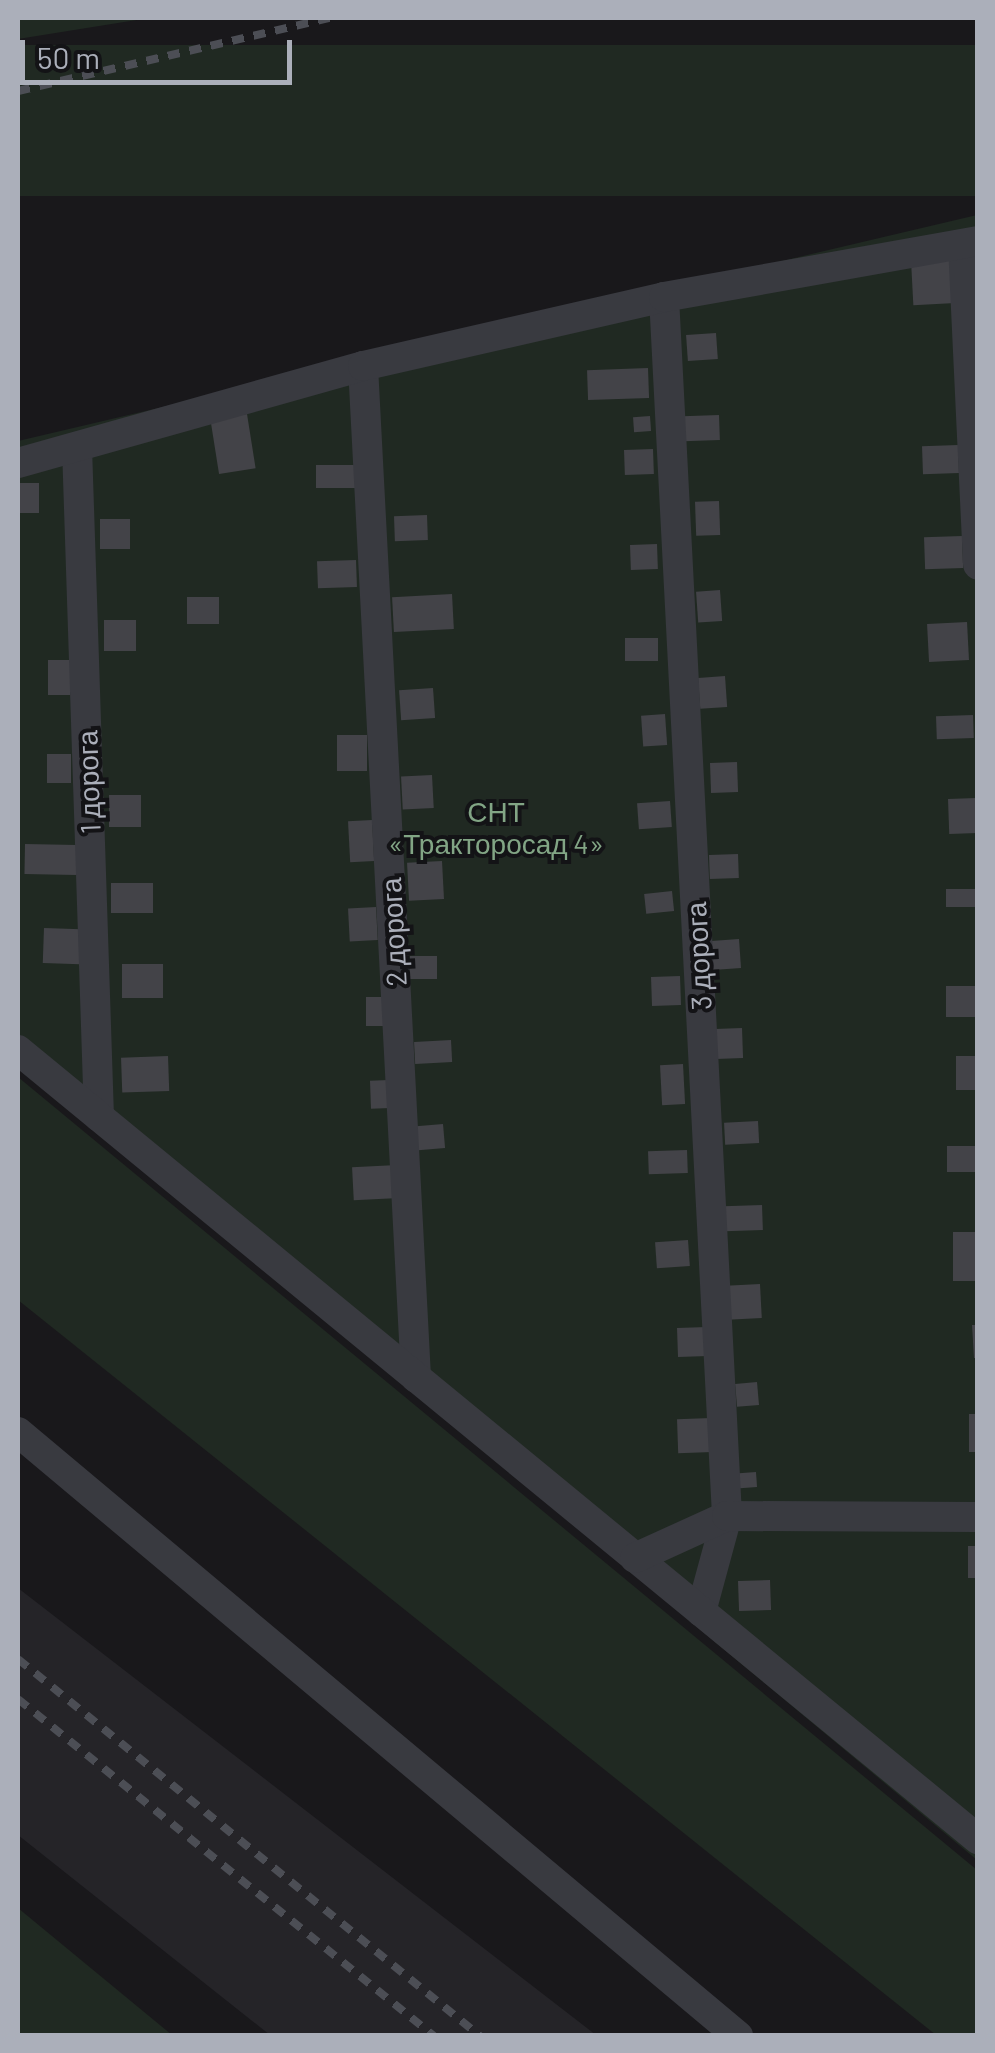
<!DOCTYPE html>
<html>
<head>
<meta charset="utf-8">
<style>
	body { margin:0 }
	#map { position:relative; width:995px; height:2053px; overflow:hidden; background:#19181b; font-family:Barlow,sans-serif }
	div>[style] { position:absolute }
	.built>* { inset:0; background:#252428 }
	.green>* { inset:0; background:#202922; transform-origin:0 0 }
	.building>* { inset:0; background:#434348; transform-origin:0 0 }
	.minor>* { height:30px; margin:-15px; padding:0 15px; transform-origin:15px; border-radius:15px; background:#393a40 }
	.rail>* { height:8px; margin-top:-4px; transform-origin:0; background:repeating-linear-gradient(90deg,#4c4e55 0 12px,transparent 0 22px) }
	span { translate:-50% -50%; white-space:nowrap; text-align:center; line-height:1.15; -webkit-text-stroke:8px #131316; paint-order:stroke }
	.street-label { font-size:28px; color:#abafba }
	.park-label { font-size:28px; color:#82a585 }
	.frame { position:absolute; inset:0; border:20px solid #abafba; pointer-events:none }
	.scale { position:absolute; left:20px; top:40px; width:272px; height:45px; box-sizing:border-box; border:5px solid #abafba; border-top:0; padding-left:12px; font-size:30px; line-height:35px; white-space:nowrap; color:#abafba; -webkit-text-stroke:8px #131316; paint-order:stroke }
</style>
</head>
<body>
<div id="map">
	<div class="built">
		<i style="clip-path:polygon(18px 1588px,596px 2035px,270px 2035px,18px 1835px)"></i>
	</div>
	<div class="green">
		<i style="clip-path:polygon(18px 18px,149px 18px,18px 39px)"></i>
		<i style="left:977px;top:45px;width:151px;height:984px;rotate:90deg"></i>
		<i style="clip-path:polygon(977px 215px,977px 1860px,18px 1062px,18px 441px)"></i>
		<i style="clip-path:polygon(18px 1077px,977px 1870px,977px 2035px,936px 2035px,18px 1300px)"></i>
		<i style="clip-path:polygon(18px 1908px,172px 2035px,18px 2035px)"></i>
	</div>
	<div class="building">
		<i style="left:953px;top:259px;width:44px;height:42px;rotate:87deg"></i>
		<i style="left:716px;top:333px;width:26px;height:30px;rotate:86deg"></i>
		<i style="left:648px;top:368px;width:30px;height:61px;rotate:88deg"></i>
		<i style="left:247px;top:414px;width:55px;height:37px;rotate:81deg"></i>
		<i style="left:719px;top:415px;width:25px;height:36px;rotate:88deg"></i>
		<i style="left:650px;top:416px;width:15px;height:17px;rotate:86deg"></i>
		<i style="left:958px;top:445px;width:28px;height:36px;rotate:88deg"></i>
		<i style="left:653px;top:449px;width:25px;height:29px;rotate:88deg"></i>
		<i style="left:316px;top:465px;width:39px;height:23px"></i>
		<i style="left:18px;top:483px;width:21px;height:30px"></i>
		<i style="left:719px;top:501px;width:34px;height:24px;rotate:88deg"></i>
		<i style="left:427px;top:515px;width:25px;height:33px;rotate:88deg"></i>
		<i style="left:100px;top:519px;width:30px;height:30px"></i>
		<i style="left:962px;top:536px;width:32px;height:38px;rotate:88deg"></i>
		<i style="left:657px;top:544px;width:25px;height:27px;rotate:88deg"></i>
		<i style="left:356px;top:560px;width:27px;height:39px;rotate:88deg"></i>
		<i style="left:720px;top:590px;width:31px;height:24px;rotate:86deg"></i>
		<i style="left:452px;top:594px;width:35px;height:60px;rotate:87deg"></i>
		<i style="left:187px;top:597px;width:32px;height:27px"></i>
		<i style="left:136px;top:620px;width:31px;height:32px;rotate:90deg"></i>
		<i style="left:967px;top:622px;width:38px;height:40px;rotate:87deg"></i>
		<i style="left:658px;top:638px;width:23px;height:33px;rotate:90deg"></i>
		<i style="left:48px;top:660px;width:22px;height:35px"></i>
		<i style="left:725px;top:676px;width:31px;height:27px;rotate:86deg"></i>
		<i style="left:433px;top:688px;width:30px;height:34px;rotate:86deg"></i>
		<i style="left:665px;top:714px;width:31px;height:24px;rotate:86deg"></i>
		<i style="left:973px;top:715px;width:23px;height:37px;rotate:88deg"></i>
		<i style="left:337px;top:735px;width:30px;height:36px"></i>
		<i style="left:47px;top:754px;width:24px;height:29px"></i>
		<i style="left:737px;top:762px;width:30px;height:27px;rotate:88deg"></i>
		<i style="left:432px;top:775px;width:33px;height:31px;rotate:87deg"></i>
		<i style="left:141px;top:795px;width:32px;height:32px;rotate:90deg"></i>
		<i style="left:976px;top:798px;width:35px;height:28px;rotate:88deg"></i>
		<i style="left:670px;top:801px;width:26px;height:33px;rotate:86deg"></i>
		<i style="left:372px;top:820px;width:41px;height:24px;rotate:87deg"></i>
		<i style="left:25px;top:844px;width:52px;height:30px;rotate:1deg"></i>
		<i style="left:738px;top:854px;width:24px;height:29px;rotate:88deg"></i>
		<i style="left:442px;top:861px;width:38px;height:35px;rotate:87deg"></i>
		<i style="left:111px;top:883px;width:42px;height:30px"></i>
		<i style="left:978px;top:889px;width:18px;height:32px;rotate:90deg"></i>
		<i style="left:672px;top:891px;width:20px;height:28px;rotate:84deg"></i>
		<i style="left:376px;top:907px;width:33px;height:28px;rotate:87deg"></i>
		<i style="left:44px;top:928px;width:37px;height:35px;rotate:2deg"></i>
		<i style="left:739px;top:939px;width:29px;height:28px;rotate:86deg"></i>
		<i style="left:437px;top:956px;width:23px;height:27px;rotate:90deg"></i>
		<i style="left:122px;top:964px;width:41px;height:34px"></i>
		<i style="left:680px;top:976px;width:29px;height:29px;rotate:88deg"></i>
		<i style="left:978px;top:986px;width:31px;height:32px;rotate:90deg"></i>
		<i style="left:366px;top:997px;width:18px;height:29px"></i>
		<i style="left:742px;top:1028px;width:30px;height:27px;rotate:88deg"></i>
		<i style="left:451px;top:1040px;width:22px;height:37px;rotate:87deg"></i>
		<i style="left:168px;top:1056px;width:35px;height:47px;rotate:88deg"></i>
		<i style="left:978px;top:1056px;width:34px;height:22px;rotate:90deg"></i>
		<i style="left:683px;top:1064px;width:40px;height:23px;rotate:87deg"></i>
		<i style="left:389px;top:1080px;width:28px;height:19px;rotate:88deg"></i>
		<i style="left:758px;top:1121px;width:22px;height:34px;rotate:87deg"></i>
		<i style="left:443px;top:1124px;width:24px;height:27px;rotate:85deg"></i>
		<i style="left:978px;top:1146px;width:26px;height:31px;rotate:90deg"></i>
		<i style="left:687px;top:1150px;width:23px;height:39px;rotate:88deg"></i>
		<i style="left:397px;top:1165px;width:33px;height:45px;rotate:87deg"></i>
		<i style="left:762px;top:1205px;width:25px;height:38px;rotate:88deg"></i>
		<i style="left:978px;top:1232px;width:49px;height:25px;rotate:90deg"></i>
		<i style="left:688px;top:1240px;width:26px;height:33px;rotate:86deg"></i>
		<i style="left:760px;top:1284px;width:34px;height:34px;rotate:87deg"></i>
		<i style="clip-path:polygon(972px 1325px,978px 1325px,978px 1358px,974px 1358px)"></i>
		<i style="left:707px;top:1327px;width:29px;height:30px;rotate:88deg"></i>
		<i style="left:757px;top:1382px;width:23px;height:22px;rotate:85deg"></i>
		<i style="left:969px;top:1414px;width:9px;height:38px"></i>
		<i style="left:711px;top:1418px;width:34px;height:34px;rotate:88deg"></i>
		<i style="left:756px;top:1472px;width:15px;height:17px;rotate:86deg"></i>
		<i style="left:968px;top:1546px;width:10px;height:32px"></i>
		<i style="left:770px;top:1580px;width:30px;height:32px;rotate:88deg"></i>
	</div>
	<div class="minor">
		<i style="left:963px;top:245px;width:320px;rotate:87.3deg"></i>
		<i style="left:664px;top:297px;width:1221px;rotate:87.04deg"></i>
		<i style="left:727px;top:1516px;width:99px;rotate:105.2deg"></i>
		<i style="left:363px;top:366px;width:1013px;rotate:87deg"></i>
		<i style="left:77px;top:447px;width:670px;rotate:88.12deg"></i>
		<i style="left:18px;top:463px;width:358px;rotate:-15.7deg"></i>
		<i style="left:363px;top:366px;width:309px;rotate:-12.9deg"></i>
		<i style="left:664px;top:297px;width:319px;rotate:-10.1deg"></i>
		<i style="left:18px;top:1050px;width:1243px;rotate:39.42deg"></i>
		<i style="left:18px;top:1432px;width:940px;rotate:39.99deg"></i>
		<i style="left:635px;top:1558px;width:101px;rotate:-24.5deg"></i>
		<i style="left:727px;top:1516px;width:251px;rotate:0.2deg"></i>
	</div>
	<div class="rail">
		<i style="left:18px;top:91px;width:320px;rotate:-13.2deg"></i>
		<i style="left:18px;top:1659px;width:596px;rotate:39.22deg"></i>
		<i style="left:18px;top:1699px;width:535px;rotate:39.01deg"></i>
	</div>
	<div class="street-label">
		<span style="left:88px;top:782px;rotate:-92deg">1 дорога</span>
		<span style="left:393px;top:932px;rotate:-93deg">2 дорога</span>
		<span style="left:698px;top:956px;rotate:-93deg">3 дорога</span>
	</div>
	<div class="park-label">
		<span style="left:496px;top:827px">СНТ<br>«Тракторосад 4»</span>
	</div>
	<div class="frame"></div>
	<div class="scale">50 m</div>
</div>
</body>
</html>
